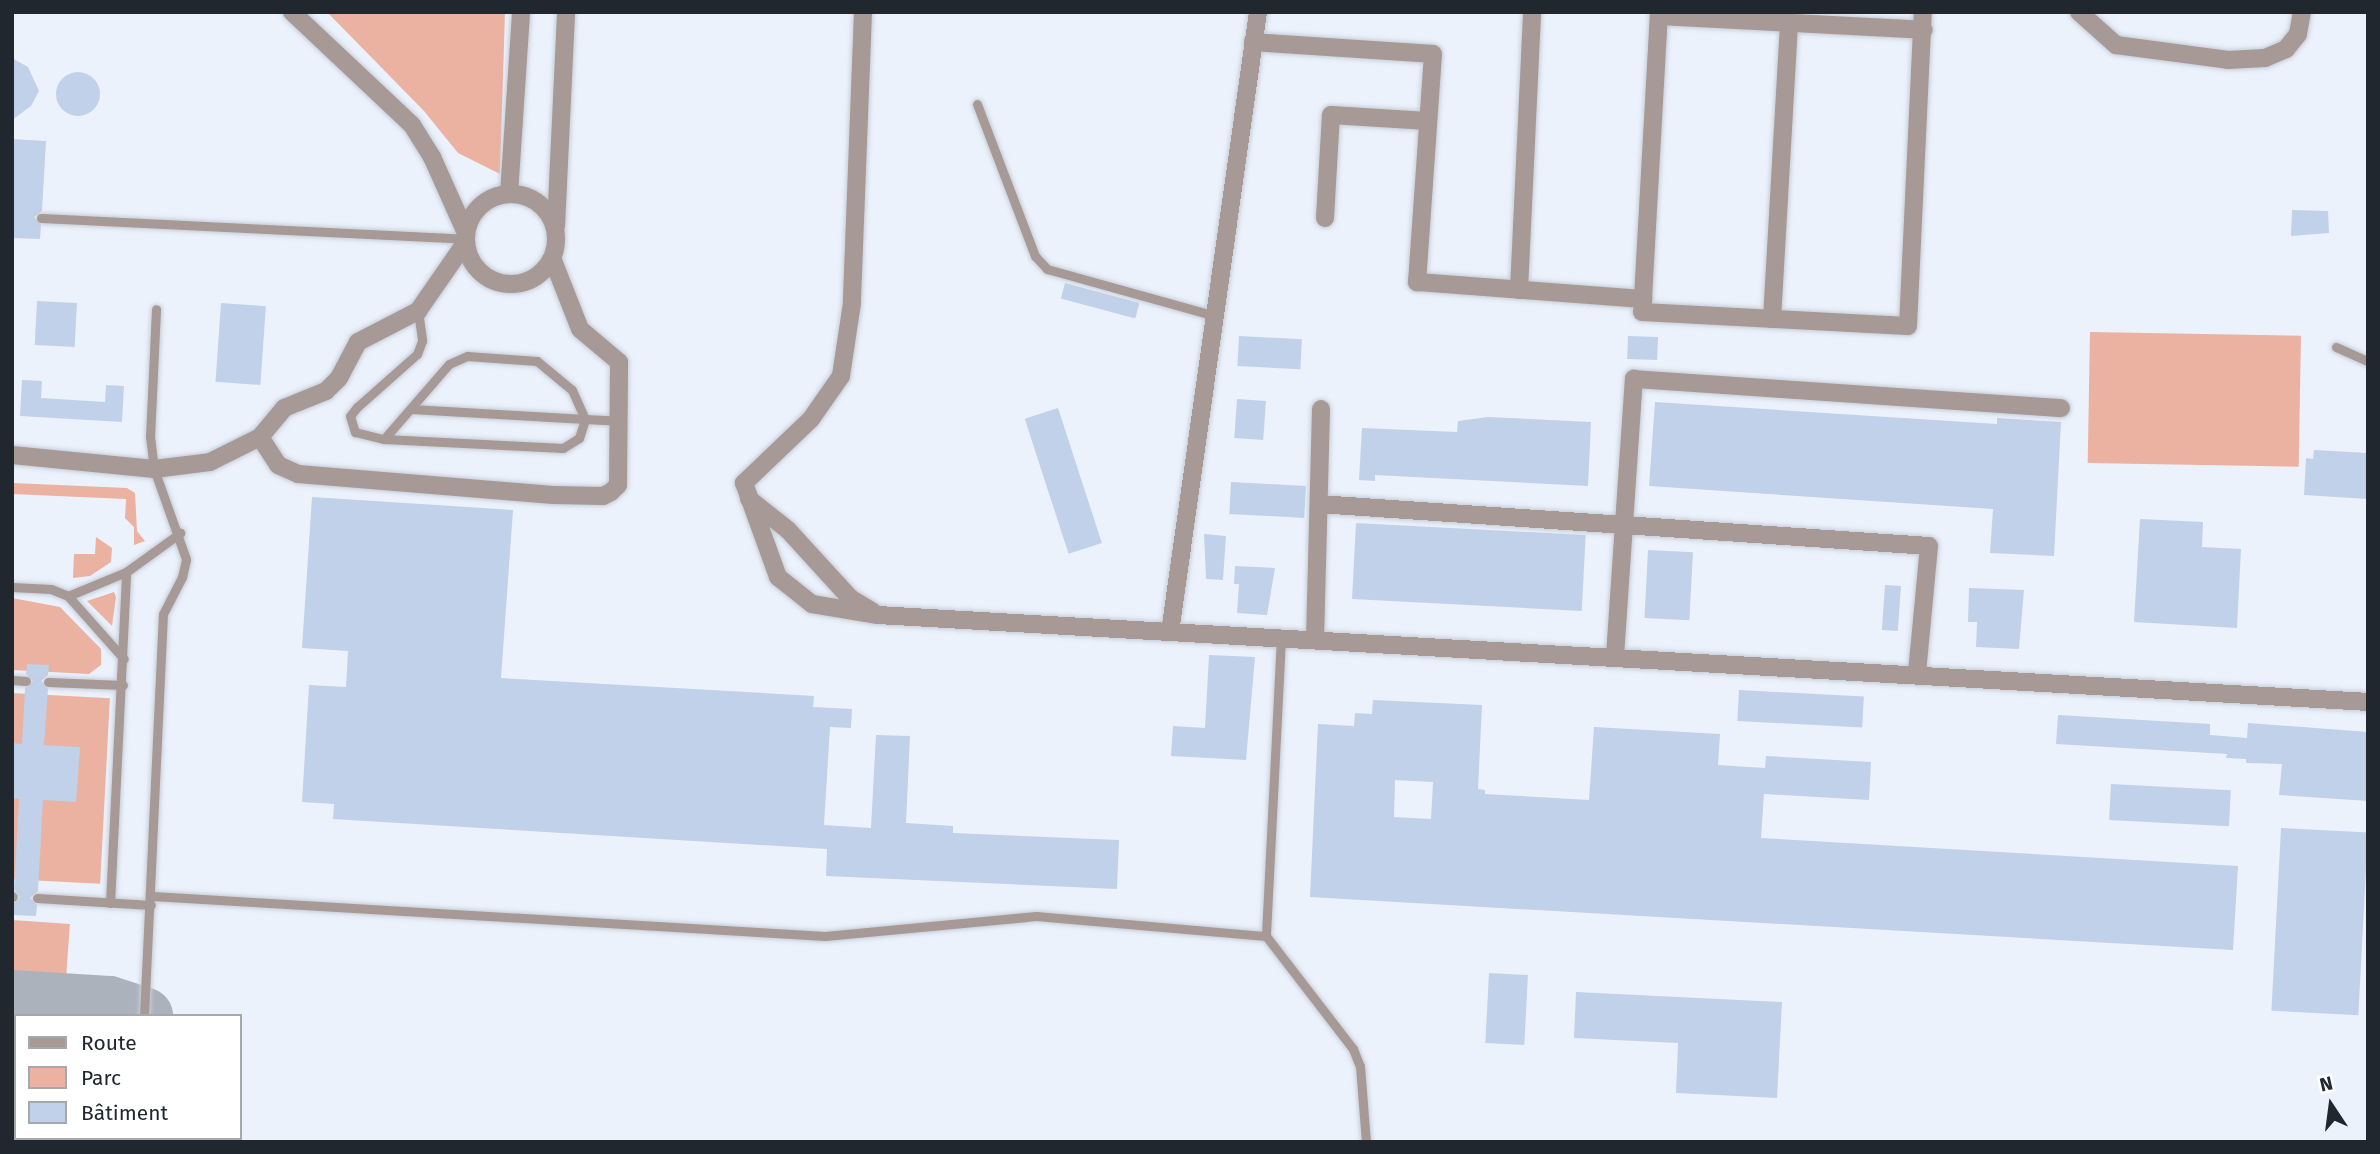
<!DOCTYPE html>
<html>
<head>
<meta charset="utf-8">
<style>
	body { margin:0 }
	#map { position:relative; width:2380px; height:1154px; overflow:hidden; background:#ebf2fc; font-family:"Fira Sans",sans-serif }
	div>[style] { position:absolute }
	.green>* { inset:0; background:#ebb1a1; transform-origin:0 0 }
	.taxiway>* { height:56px; margin:-28px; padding:0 28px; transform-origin:28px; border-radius:28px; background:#acb2bc }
	.building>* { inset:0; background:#c1d1e9; transform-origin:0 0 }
	.round { border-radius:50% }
	.roads { filter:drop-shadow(0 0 2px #c7cdd7) drop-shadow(0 0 2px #c7cdd7) }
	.service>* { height:9px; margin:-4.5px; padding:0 4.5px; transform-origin:4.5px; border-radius:4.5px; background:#a79995 }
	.minor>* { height:18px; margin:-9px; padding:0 9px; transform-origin:9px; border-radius:9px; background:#a79995 }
	.tertiary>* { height:18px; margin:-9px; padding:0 9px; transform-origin:9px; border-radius:9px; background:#a79995 }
	.tertiary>.ring { margin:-9px; padding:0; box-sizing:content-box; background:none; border:18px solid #a79995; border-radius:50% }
	span { translate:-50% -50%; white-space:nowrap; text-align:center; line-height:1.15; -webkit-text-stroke:6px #fff; paint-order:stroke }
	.frame { position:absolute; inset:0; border:14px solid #21272f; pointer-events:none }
	.legend { position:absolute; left:14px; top:1014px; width:228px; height:126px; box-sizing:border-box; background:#fff; border:2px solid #a6a9ac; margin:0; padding:9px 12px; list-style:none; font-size:21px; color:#21272f }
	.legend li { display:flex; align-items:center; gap:14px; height:35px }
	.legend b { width:35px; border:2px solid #a6a9ac }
	.north { position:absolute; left:2296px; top:1070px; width:70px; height:70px; -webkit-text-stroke:5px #fff; paint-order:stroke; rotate:347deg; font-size:19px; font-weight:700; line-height:28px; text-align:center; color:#21272f }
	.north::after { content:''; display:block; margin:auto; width:24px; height:32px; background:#21272f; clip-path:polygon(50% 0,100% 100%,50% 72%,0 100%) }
</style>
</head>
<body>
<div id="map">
	<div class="green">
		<i style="clip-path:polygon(327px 12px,505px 12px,500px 174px,458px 153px,424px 111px)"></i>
		<i style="left:2090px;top:332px;width:211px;height:131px;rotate:1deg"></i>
		<i style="clip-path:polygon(12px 483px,127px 488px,135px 493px,137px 531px,145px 541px,134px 545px,134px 527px,125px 518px,126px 499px,12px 494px)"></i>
		<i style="clip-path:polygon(96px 537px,112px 548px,111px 562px,90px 576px,73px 578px,74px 554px,95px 554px)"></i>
		<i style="clip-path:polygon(114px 592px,116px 597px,112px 626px,87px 601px)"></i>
		<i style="clip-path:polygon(12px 598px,60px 607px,101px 649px,101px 665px,89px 674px,12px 670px)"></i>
		<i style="left:12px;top:693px;width:98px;height:186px;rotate:3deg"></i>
		<i style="left:12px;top:920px;width:58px;height:61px;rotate:4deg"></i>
	</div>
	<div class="taxiway">
		<i style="left:12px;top:998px;width:97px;rotate:3.5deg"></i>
		<i style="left:109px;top:1004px;width:38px;rotate:18deg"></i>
		<i style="left:176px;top:1142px;width:4px;rotate:-90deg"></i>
	</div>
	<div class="building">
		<i style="clip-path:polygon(12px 58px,28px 67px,39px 91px,31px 106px,12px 120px)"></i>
		<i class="round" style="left:56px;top:72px;width:44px;height:44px"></i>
		<i style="clip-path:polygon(12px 139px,46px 141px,42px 211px,34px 217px,41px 225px,40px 239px,12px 238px)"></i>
		<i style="clip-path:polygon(2292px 210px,2328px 211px,2329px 233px,2291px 236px)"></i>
		<i style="left:1065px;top:283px;width:77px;height:16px;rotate:15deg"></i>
		<i style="left:37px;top:301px;width:40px;height:44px;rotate:3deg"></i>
		<i style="left:221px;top:303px;width:45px;height:79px;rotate:4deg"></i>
		<i style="left:1239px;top:336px;width:63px;height:30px;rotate:3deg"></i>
		<i style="left:1628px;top:336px;width:30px;height:23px;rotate:2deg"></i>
		<i style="clip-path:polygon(22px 380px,42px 381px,41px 398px,105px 402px,106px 385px,124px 386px,122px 422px,20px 416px)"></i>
		<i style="left:1237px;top:399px;width:29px;height:39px;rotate:4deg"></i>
		<i style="clip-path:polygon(1655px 402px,1997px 424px,1997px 418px,2061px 422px,2054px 556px,1990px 553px,1993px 509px,1649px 486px)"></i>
		<i style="left:1058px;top:408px;width:142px;height:35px;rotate:72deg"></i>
		<i style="clip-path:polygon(1488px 417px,1591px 422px,1588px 486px,1375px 475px,1375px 481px,1359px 480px,1362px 428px,1457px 432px,1458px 421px)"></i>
		<i style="clip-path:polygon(2314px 450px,2368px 453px,2368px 499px,2304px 495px,2306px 458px,2313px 459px)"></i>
		<i style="left:1231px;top:482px;width:75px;height:32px;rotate:3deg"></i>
		<i style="clip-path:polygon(312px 497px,513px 510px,501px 678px,814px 696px,813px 707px,852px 709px,851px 728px,830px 727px,824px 825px,871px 828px,876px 735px,910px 736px,906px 823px,953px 826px,953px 833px,1119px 840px,1117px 889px,826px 876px,827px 849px,333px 819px,334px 804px,302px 802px,309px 685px,346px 687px,348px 651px,302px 648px)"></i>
		<i style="clip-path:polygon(2140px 519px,2203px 522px,2202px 547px,2241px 549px,2237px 628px,2134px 622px)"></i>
		<i style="left:1356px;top:523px;width:230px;height:76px;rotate:3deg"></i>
		<i style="clip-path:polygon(1204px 534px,1226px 536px,1223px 580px,1206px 579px)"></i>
		<i style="left:1648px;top:550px;width:45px;height:68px;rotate:3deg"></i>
		<i style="clip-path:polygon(1235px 566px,1275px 568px,1267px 615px,1237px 613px,1239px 584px,1234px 584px)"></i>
		<i style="left:1885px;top:585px;width:16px;height:45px;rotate:4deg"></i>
		<i style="clip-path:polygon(1969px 588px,2024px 590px,2019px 649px,1976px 647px,1977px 622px,1968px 622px)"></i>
		<i style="clip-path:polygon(1209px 655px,1255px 657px,1246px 760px,1171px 756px,1173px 726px,1205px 728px)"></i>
		<i style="clip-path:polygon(27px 664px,49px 665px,48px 675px,41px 681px,48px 689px,44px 745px,80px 747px,76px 802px,43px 800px,38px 891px,30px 898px,37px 905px,36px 916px,12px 915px,13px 904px,20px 898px,14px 889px,19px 799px,12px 798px,12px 743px,22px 744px,25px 688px,33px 681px,26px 674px)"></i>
		<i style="left:1739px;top:690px;width:125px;height:31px;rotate:3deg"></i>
		<i style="clip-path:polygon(evenodd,1373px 700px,1482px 705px,1478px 789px,1485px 790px,1485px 794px,1589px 800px,1594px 727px,1720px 734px,1718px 765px,1765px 768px,1766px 756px,1871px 762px,1869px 800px,1764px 794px,1761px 838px,2238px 866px,2233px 950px,1310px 897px,1318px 724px,1354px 726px,1355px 713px,1372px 714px,1373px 700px,1395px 780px,1433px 782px,1431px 819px,1394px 817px,1395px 780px)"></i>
		<i style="clip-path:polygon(2058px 715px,2210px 724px,2210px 735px,2247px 738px,2248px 723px,2368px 732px,2368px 801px,2279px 795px,2282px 764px,2246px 763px,2246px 759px,2226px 758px,2227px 754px,2056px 744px)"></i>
		<i style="left:2111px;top:784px;width:120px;height:36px;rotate:3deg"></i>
		<i style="left:2281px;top:828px;width:87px;height:183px;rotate:3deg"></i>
		<i style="left:1489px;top:973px;width:39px;height:70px;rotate:3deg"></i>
		<i style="clip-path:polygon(1576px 992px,1782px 1002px,1777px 1098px,1676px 1093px,1678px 1043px,1574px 1038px)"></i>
	</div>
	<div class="roads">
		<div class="service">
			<i style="left:977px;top:104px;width:163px;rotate:69.1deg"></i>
			<i style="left:1035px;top:256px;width:18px;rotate:47deg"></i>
			<i style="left:1047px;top:269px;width:171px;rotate:15.6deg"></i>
			<i style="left:41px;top:218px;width:426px;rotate:2.8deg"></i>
			<i style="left:418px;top:311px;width:30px;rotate:82deg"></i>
			<i style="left:422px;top:341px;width:14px;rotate:111deg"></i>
			<i style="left:417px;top:354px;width:80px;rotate:138.5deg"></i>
			<i style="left:357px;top:407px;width:11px;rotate:128deg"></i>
			<i style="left:350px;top:416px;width:17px;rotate:73deg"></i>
			<i style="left:355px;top:432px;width:30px;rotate:14deg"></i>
			<i style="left:384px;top:439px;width:179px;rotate:2.9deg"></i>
			<i style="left:563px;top:448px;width:19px;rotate:-32deg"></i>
			<i style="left:579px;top:438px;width:20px;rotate:-72deg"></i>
			<i style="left:585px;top:419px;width:34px;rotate:3deg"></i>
			<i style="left:2336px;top:347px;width:35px;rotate:24deg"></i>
			<i style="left:384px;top:439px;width:99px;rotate:-49.1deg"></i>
			<i style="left:449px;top:364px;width:20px;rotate:-24deg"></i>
			<i style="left:467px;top:356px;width:70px;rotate:4.1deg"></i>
			<i style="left:537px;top:361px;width:45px;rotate:39.6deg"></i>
			<i style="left:572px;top:390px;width:32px;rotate:66deg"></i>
			<i style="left:585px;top:419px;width:174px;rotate:-176.7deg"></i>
			<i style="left:12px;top:587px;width:39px;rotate:3deg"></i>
			<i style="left:51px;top:589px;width:18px;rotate:22deg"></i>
			<i style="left:68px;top:596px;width:84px;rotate:48.4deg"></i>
			<i style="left:68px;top:596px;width:63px;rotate:-22.5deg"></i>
			<i style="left:126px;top:572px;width:67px;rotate:-35.8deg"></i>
			<i style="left:1281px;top:638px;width:298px;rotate:92.9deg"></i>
			<i style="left:1266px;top:936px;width:143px;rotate:52.4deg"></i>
			<i style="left:1353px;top:1049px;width:18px;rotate:68deg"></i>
			<i style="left:1360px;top:1066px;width:76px;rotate:85.5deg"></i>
			<i style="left:12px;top:680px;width:14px;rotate:4deg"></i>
			<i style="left:48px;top:682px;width:75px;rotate:2.3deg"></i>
			<i style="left:12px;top:896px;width:1px;rotate:45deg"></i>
			<i style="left:152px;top:896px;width:674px;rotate:3.4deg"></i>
			<i style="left:825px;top:936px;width:212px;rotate:-5.4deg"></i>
			<i style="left:1036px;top:916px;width:231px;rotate:5deg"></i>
			<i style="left:37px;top:898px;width:114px;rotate:3.5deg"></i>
			<i style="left:110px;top:903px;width:331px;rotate:-87.2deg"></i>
			<i style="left:144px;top:1016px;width:402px;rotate:-87.3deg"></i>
			<i style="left:163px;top:614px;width:42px;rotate:-62.8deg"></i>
			<i style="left:182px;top:577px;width:18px;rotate:-77deg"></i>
			<i style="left:186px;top:559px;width:96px;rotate:-109.6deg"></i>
			<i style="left:154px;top:469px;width:32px;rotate:-97deg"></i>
			<i style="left:150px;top:437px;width:128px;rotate:-87.3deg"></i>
			<i style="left:134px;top:1142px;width:4px;rotate:-76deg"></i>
		</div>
		<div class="minor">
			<i style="left:863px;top:12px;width:291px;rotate:92.2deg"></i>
			<i style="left:852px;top:303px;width:74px;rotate:98.6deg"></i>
			<i style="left:841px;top:376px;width:52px;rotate:124.9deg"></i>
			<i style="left:811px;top:419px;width:93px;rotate:136.3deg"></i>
			<i style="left:744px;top:483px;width:100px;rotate:70.1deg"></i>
			<i style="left:778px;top:577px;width:43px;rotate:38.5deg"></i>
			<i style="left:812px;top:604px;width:67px;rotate:9.5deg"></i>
			<i style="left:878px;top:615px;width:1493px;rotate:3.34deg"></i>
			<i style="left:1659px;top:12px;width:300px;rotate:93.2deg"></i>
			<i style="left:1642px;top:312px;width:266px;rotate:3deg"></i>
			<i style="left:1908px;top:326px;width:314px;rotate:-87.3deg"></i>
			<i style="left:2079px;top:12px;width:50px;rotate:41.7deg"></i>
			<i style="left:2116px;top:45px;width:113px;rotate:7.6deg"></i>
			<i style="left:2228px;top:60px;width:37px;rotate:-3deg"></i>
			<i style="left:2265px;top:58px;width:23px;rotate:-23deg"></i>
			<i style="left:2286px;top:49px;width:19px;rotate:-51deg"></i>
			<i style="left:2298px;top:34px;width:22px;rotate:-80deg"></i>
			<i style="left:1659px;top:16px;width:265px;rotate:3deg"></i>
			<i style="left:1253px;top:42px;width:180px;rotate:3.8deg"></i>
			<i style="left:1433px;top:54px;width:229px;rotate:94deg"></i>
			<i style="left:1417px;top:282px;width:227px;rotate:4.3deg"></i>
			<i style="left:1325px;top:218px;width:103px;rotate:-86.7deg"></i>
			<i style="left:1331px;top:115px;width:97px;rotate:3.5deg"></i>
			<i style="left:1519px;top:290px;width:278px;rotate:-87.3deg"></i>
			<i style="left:1772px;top:319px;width:296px;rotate:-86.7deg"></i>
			<i style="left:260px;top:437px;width:33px;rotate:57deg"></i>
			<i style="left:278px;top:465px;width:22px;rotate:24deg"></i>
			<i style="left:298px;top:474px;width:256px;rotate:4.7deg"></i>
			<i style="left:553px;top:495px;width:50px;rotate:1.1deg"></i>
			<i style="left:603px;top:496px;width:9px;rotate:-27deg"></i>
			<i style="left:611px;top:492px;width:10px;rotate:-45deg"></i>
			<i style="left:618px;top:485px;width:123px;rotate:-89.5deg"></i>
			<i style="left:619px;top:362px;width:51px;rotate:-139.8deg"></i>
			<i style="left:580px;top:329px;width:76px;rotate:-111.5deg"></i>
			<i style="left:12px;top:455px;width:143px;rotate:5.6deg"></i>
			<i style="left:154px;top:469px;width:56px;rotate:-7.1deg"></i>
			<i style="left:210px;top:462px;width:56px;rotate:-26.6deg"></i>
			<i style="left:260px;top:437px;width:38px;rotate:-50deg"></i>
			<i style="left:284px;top:408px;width:45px;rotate:-22deg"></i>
			<i style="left:326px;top:391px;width:18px;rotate:-45deg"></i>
			<i style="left:339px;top:378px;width:41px;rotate:-62.2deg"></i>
			<i style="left:358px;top:342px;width:68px;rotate:-27.3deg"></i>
			<i style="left:418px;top:311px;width:83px;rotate:-55.3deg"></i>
			<i style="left:749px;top:499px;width:50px;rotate:38.5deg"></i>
			<i style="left:788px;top:530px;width:92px;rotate:47.6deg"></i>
			<i style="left:850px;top:598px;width:26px;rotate:31deg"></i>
			<i style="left:1319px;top:504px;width:611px;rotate:3.94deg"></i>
			<i style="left:1929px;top:546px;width:128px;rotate:95.4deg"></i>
			<i style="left:1170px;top:632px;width:626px;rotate:-81.92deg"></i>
			<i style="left:1315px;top:639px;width:230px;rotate:-88.5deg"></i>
			<i style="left:1615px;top:656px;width:278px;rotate:-86.1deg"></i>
			<i style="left:1634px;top:379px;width:428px;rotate:3.9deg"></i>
		</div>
		<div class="tertiary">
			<i style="left:292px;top:12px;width:165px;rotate:43.3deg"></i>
			<i style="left:412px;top:125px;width:38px;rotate:58deg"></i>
			<i style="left:432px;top:157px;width:83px;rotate:65.9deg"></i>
			<i class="ring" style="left:466px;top:194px;width:72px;height:72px"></i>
			<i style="left:509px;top:194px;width:182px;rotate:-86.2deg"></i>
			<i style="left:556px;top:226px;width:214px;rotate:-87.3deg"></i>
		</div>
	</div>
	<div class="frame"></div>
	<ul class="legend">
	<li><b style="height:9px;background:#a79995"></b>Route</li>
	<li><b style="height:19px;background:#ebb1a1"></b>Parc</li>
	<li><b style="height:19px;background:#c1d1e9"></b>Bâtiment</li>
	</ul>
	<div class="north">N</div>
</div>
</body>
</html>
